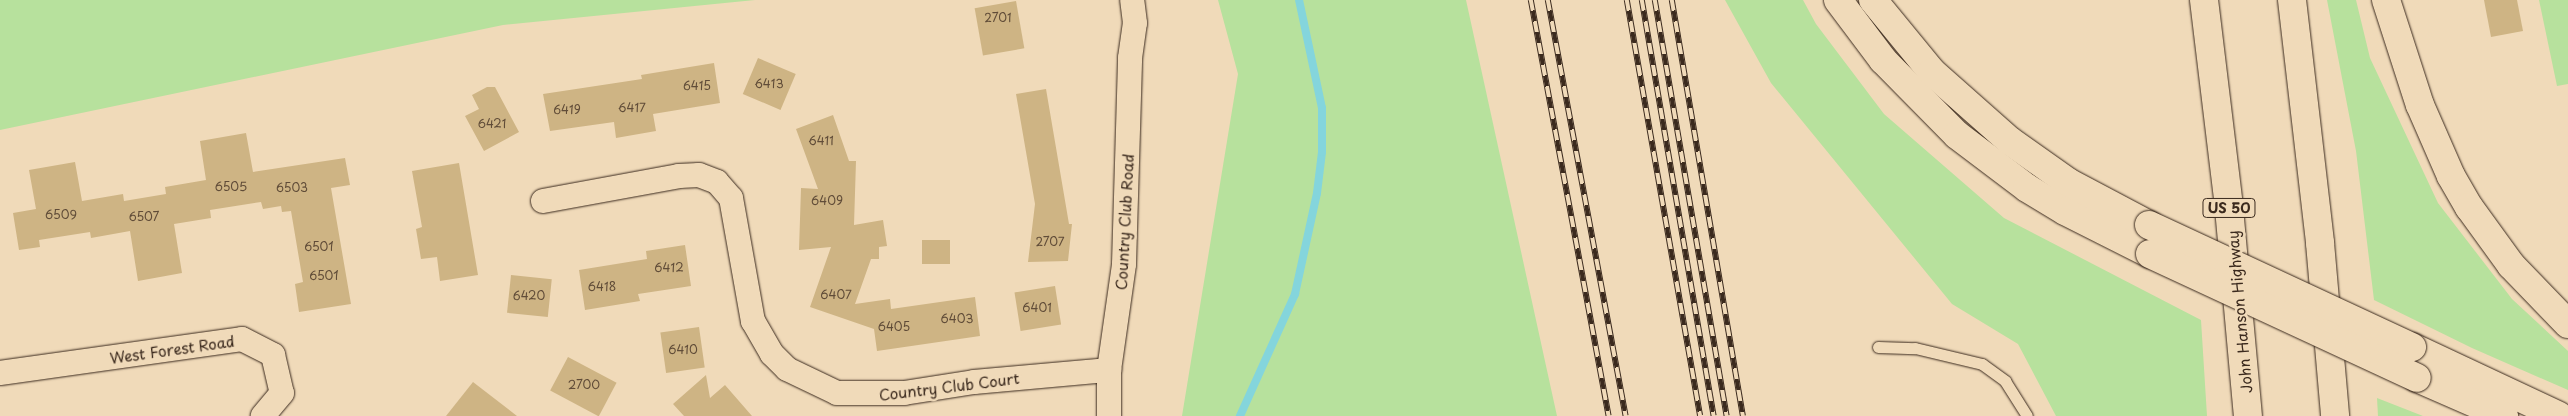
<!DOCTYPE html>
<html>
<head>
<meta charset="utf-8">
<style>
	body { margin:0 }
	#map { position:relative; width:2568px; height:416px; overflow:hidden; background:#f0dab9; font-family:"Playpen Sans",sans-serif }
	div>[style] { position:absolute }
	.green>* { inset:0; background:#b7e19d }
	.stream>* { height:8px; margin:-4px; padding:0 4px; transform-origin:4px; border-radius:4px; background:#84d5dc }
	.building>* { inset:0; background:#ceb484; transform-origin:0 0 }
	.roads { filter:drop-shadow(0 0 1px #3b2a1e) drop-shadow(0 0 1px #3b2a1e) }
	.service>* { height:11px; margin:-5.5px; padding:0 5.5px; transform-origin:5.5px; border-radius:5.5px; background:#f0dab9 }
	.minor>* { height:24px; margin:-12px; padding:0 12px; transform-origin:12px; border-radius:12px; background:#f0dab9 }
	.motorway>* { height:28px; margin:-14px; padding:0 14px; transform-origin:14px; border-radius:14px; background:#f0dab9 }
	.rail>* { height:5.5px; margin-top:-2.75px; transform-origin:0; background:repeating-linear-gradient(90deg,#f0dab9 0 11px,#3b2a1e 0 22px); box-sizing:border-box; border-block:1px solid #3b2a1e }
	.bridges { filter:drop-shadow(0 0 1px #3b2a1e) drop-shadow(0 0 1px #3b2a1e) }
	.motorway-bridge>* { height:28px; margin:-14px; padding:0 14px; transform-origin:14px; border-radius:14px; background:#f0dab9 }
	span { translate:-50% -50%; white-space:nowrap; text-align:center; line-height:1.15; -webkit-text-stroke:5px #f0dab9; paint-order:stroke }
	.number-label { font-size:12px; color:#604c38 }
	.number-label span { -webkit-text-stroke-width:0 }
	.shield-label span { padding:1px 4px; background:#f0dab9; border:1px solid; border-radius:4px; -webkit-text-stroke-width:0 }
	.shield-label { font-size:14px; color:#3b2a1e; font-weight:700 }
	.street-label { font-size:15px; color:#3b2a1e }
</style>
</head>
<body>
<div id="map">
	<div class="green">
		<i style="clip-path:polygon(0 0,755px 0,503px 25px,0 130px)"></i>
		<i style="clip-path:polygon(1218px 0,1466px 0,1557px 416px,1182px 416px,1238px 74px)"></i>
		<i style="clip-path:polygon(1725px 0,1803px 0,1816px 24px,1884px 114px,2004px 218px,2201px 320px,2207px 416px,2056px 416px,2018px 344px,1952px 304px,1771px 83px)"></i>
		<i style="clip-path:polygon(2327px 0,2356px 0,2370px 58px,2438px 203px,2512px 299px,2568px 351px,2568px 390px,2472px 348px,2374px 300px,2356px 151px)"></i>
		<i style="clip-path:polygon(2539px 0,2568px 0,2568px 84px,2557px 86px)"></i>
		<i style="clip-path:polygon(2377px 398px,2423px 416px,2378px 416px)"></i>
	</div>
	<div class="stream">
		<i style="left:1240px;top:416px;width:134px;rotate:-65.7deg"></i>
		<i style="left:1295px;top:294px;width:103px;rotate:-77.7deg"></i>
		<i style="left:1317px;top:193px;width:41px;rotate:-83deg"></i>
		<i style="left:1322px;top:152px;width:44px;rotate:-90deg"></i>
		<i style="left:1322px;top:108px;width:110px;rotate:-102deg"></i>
	</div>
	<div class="building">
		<i style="clip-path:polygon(2484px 0,2517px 0,2523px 31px,2491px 37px)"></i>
		<i style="left:1016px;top:1px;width:48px;height:42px;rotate:80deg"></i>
		<i style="left:758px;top:58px;width:41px;height:39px;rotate:23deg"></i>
		<i style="clip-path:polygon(714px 63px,720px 103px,653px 114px,656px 131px,616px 138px,614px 122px,550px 131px,543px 94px,642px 79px,641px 75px)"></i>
		<i style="clip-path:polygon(487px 87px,495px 87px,519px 132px,484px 151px,465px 116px,479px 109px,472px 95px)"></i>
		<i style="clip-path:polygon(1046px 89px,1069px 224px,1072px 224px,1068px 261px,1028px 262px,1035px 204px,1016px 94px)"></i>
		<i style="clip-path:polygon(833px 115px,849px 161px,856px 161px,854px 225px,883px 220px,887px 246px,879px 247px,879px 259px,871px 259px,855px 304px,890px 299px,891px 309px,975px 297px,980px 336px,877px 351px,874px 329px,810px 307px,831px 247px,799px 250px,801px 188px,818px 189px,796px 129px)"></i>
		<i style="clip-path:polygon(246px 133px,253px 172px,345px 158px,350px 185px,331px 188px,351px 304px,299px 312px,295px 284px,303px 282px,291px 211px,282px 212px,281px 206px,263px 209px,261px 202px,210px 210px,211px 218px,174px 224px,182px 273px,138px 281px,130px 231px,91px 238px,90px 232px,39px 240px,40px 247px,19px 250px,13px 213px,36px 209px,29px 170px,75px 162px,82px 201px,123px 194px,124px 201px,166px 194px,165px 187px,206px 180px,200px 141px)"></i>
		<i style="clip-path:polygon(459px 163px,478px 275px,440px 281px,437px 257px,421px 259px,416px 229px,422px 227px,412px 171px)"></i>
		<i style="left:950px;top:240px;width:24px;height:28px;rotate:90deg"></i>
		<i style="clip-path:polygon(685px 245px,691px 286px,638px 294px,640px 301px,585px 310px,579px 270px,647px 259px,646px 251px)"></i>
		<i style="left:511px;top:275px;width:41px;height:38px;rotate:6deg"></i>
		<i style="left:1055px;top:286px;width:39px;height:41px;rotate:81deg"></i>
		<i style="left:699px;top:327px;width:41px;height:39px;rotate:82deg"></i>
		<i style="left:568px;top:357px;width:55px;height:38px;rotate:28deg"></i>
		<i style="clip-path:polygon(706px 375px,710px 398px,725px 385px,752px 416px,684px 416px,673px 404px)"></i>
		<i style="clip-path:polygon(473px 382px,517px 416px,446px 416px)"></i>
	</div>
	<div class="roads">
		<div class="service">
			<i style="left:1878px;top:347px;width:37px;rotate:2deg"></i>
			<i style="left:1915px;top:348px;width:69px;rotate:13.4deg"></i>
			<i style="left:1982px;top:364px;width:29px;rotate:36deg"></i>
			<i style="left:2005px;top:381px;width:41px;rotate:57.8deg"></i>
		</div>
		<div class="minor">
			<i style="left:543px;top:201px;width:138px;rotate:-10.4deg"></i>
			<i style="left:679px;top:176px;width:20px;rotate:-3deg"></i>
			<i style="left:699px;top:175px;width:19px;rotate:21deg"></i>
			<i style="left:717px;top:182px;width:21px;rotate:49deg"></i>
			<i style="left:731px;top:198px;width:125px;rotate:79.9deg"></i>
			<i style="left:753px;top:321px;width:38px;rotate:60deg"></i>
			<i style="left:772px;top:354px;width:21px;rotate:45deg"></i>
			<i style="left:787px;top:369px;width:55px;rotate:25.6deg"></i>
			<i style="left:837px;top:393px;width:67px"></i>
			<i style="left:904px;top:393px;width:71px;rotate:-8.9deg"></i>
			<i style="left:974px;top:382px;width:136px;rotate:-5.1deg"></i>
			<i style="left:0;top:373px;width:244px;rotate:-8deg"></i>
			<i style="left:242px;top:339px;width:35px;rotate:27deg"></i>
			<i style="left:273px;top:355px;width:39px;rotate:77deg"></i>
			<i style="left:282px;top:393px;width:30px;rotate:130deg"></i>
			<i style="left:1109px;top:416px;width:46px;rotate:-90deg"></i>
			<i style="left:1109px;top:370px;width:107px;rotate:-81.9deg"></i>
			<i style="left:1124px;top:264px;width:206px;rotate:-88.3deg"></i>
			<i style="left:1130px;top:58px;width:35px;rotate:-82deg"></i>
			<i style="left:1135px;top:23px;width:23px;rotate:-97deg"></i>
		</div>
		<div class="motorway">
			<i style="left:1838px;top:0;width:75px;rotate:53.1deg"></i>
			<i style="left:1883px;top:60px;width:105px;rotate:45.4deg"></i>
			<i style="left:1957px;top:135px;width:88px;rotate:37.1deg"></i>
			<i style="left:2027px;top:188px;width:44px;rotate:31.2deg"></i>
			<i style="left:2065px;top:211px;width:95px;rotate:26.8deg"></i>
			<i style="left:1873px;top:0;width:93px;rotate:50.7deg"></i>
			<i style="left:1932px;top:72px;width:104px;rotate:41.5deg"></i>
			<i style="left:2010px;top:141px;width:71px;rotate:35.3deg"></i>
			<i style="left:2068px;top:182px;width:92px;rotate:28deg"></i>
			<i style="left:2204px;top:0;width:209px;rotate:83.1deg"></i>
			<i style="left:2229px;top:208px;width:209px;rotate:84.8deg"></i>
			<i style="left:2292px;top:0;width:245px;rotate:83.4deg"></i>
			<i style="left:2320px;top:243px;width:174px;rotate:85deg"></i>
			<i style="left:2386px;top:0;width:110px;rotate:72.1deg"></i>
			<i style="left:2420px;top:105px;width:77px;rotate:66.4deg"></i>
			<i style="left:2451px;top:176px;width:36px;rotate:60deg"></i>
			<i style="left:2469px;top:207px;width:72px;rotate:54.1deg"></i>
			<i style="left:2511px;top:265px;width:82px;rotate:46deg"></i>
			<i style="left:2412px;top:347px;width:162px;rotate:25.1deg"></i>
			<i style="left:2417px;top:378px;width:95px;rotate:23.6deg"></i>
		</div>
	</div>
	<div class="rail">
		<i style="left:1531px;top:0;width:423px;rotate:79.4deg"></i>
		<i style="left:1548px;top:0;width:423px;rotate:79.4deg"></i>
		<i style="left:1627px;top:0;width:422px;rotate:80deg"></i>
		<i style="left:1642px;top:0;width:422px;rotate:80.2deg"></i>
		<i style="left:1655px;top:0;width:422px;rotate:80.2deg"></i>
		<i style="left:1672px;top:0;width:422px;rotate:80.3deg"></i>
	</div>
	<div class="bridges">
		<div class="motorway-bridge">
			<i style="left:2149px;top:225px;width:290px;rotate:24.9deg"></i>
			<i style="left:2150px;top:254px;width:294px;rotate:24.9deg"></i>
		</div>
	</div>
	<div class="number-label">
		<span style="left:998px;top:18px">2701</span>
		<span style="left:769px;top:84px">6413</span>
		<span style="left:697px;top:86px">6415</span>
		<span style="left:632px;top:108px">6417</span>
		<span style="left:567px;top:110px">6419</span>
		<span style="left:492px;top:124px">6421</span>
		<span style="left:821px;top:141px">6411</span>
		<span style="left:231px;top:187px">6505</span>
		<span style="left:292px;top:188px">6503</span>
		<span style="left:827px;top:201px">6409</span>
		<span style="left:61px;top:215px">6509</span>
		<span style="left:144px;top:217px">6507</span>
		<span style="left:1050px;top:242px">2707</span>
		<span style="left:319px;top:247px">6501</span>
		<span style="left:669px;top:268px">6412</span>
		<span style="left:324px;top:276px">6501</span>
		<span style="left:602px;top:287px">6418</span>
		<span style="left:836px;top:295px">6407</span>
		<span style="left:529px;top:296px">6420</span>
		<span style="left:1037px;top:308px">6401</span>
		<span style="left:957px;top:319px">6403</span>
		<span style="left:894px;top:327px">6405</span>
		<span style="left:683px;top:350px">6410</span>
		<span style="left:584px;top:385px">2700</span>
	</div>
	<div class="shield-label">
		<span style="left:2229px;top:208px">US 50</span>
	</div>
	<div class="street-label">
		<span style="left:1124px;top:222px;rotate:-87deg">Country Club Road</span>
		<span style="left:2239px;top:312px;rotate:-95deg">John Hanson Highway</span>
		<span style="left:172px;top:349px;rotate:-8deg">West Forest Road</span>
		<span style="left:949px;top:386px;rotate:-7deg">Country Club Court</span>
	</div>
</div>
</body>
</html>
